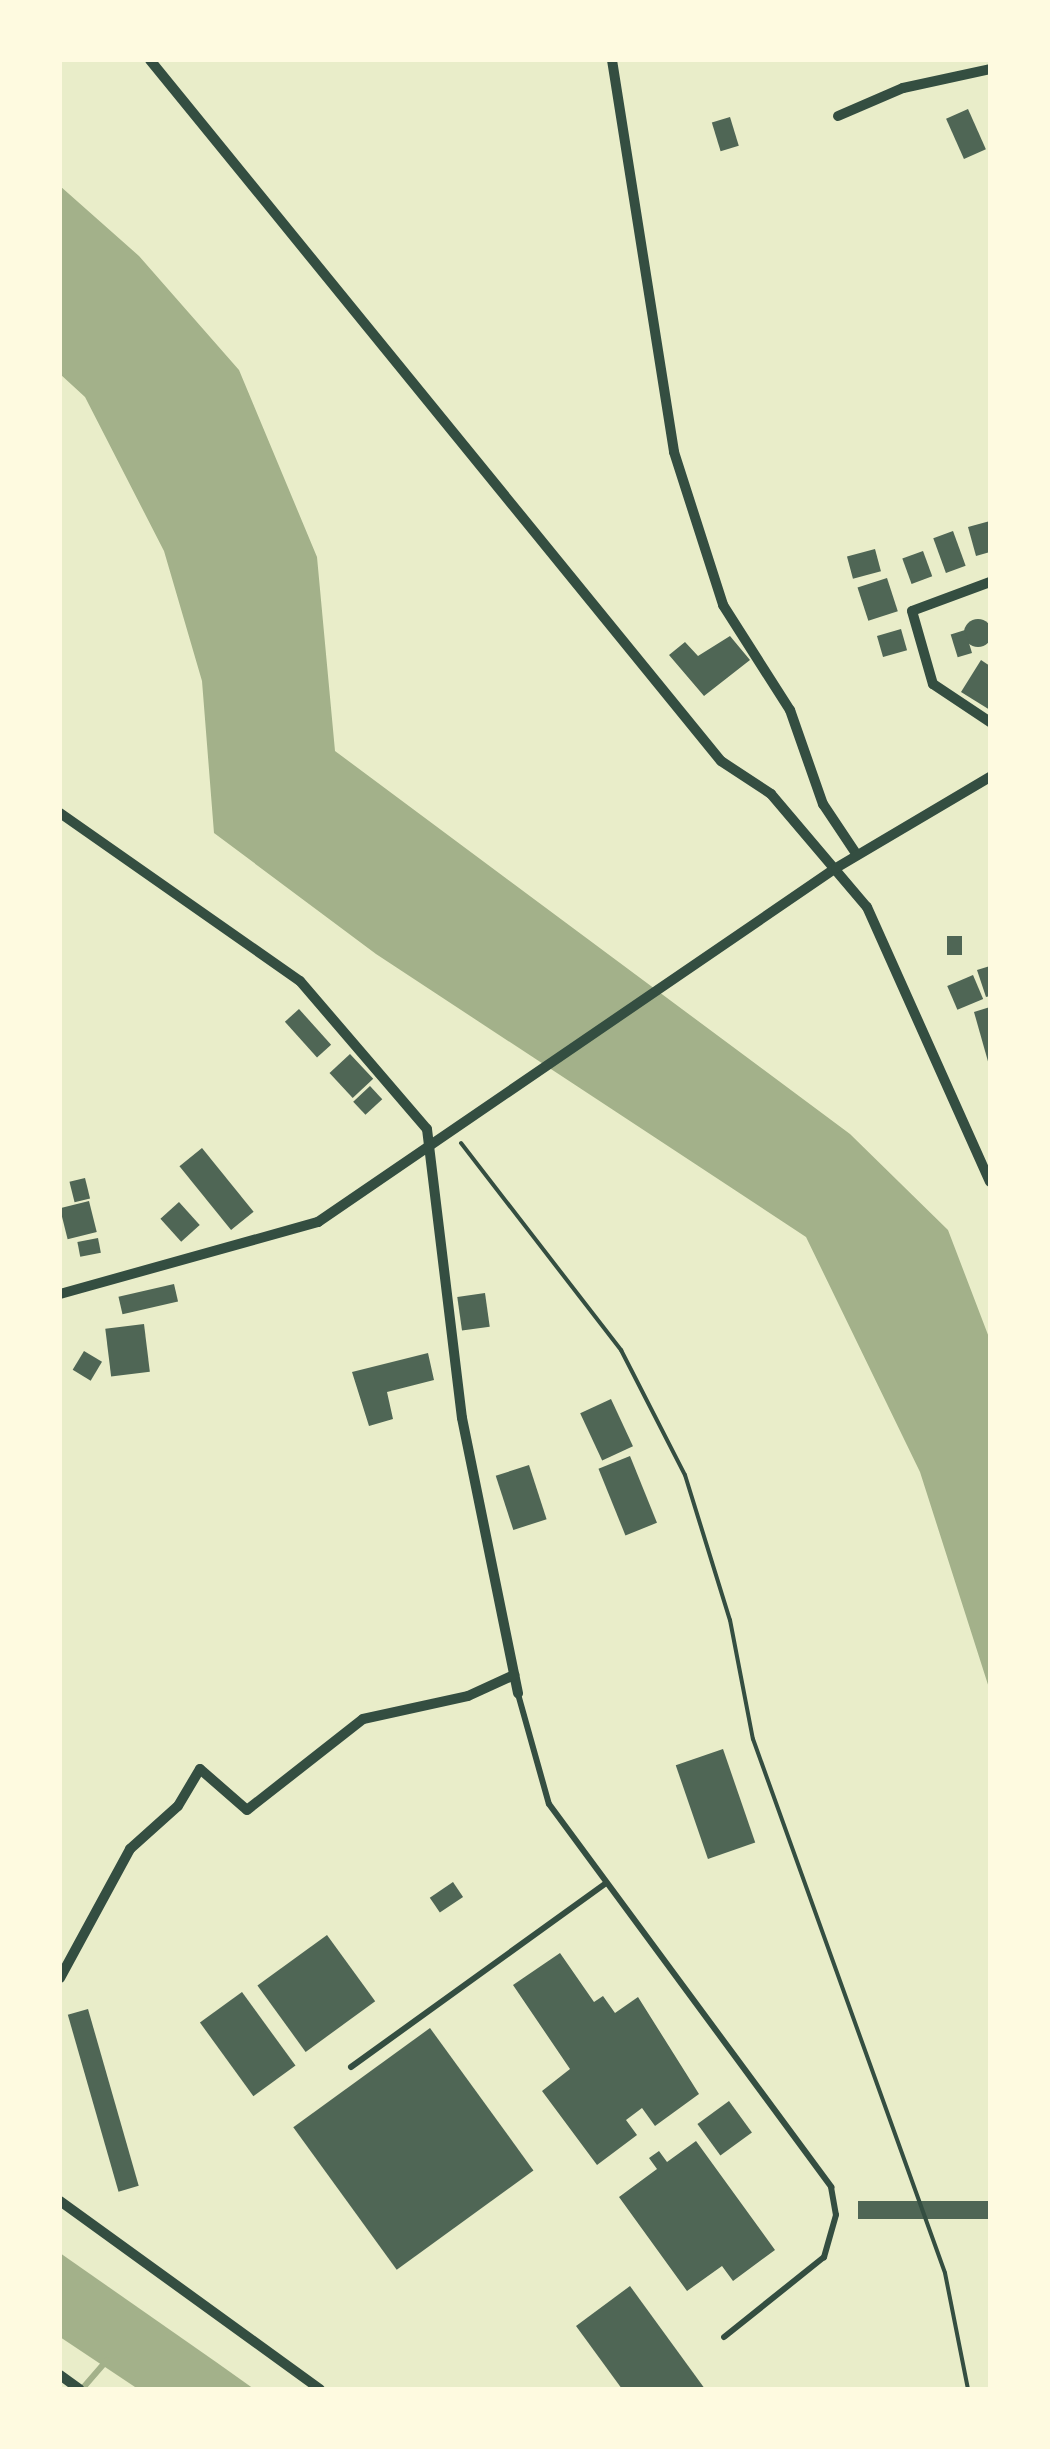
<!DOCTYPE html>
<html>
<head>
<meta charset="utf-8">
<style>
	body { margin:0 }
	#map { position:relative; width:1050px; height:2449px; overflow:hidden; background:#e9edc9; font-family:Overpass,sans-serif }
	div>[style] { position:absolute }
	.water>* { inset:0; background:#a3b18a }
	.stream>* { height:6px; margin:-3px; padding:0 3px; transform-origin:3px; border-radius:3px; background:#a3b18a }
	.building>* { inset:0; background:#4f6655; transform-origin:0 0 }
	.round { border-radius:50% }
	.path>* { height:4px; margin:-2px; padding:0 2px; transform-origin:2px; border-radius:2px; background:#344e41 }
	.service>* { height:6px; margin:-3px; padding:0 3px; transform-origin:3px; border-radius:3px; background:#344e41 }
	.minor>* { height:10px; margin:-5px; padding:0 5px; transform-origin:5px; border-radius:5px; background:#344e41 }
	span { translate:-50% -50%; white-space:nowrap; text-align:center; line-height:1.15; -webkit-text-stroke:8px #fefae0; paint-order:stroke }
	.frame { position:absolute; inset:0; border:62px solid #fefae0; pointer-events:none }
</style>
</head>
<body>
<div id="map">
	<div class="water">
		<i style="clip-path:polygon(60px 186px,139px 256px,239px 370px,317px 557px,335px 751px,850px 1134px,948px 1230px,990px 1340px,990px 1691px,920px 1472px,806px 1237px,376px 954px,214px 833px,202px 681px,164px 551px,85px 397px,60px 374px)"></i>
		<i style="clip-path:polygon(60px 2253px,216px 2362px,254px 2389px,138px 2389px,60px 2337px)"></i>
	</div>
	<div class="stream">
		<i style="left:82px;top:2389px;width:38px;rotate:-49deg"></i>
	</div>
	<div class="building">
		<i style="left:968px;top:109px;width:44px;height:24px;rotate:66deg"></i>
		<i style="left:730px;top:117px;width:30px;height:19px;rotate:73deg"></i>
		<i style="clip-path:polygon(990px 521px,990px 552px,976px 556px,968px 527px)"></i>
		<i style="left:953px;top:531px;width:37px;height:21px;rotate:70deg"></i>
		<i style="left:875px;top:549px;width:23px;height:29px;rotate:75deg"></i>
		<i style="left:923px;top:551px;width:27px;height:22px;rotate:70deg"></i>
		<i style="left:887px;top:578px;width:35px;height:31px;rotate:72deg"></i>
		<i class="round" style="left:964px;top:619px;width:28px;height:28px"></i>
		<i style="left:901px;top:629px;width:22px;height:25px;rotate:74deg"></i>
		<i style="left:965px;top:630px;width:24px;height:15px;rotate:73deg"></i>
		<i style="clip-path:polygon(730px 636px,750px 660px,704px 696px,669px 655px,685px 642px,698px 656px)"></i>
		<i style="clip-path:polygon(981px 660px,990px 666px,990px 710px,961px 692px)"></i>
		<i style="left:947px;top:936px;width:15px;height:19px"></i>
		<i style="clip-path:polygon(990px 966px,990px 996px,986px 997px,977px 970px)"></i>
		<i style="left:973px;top:975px;width:26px;height:28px;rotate:67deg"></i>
		<i style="clip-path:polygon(990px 1007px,990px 1065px,989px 1065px,974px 1012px)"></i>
		<i style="left:299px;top:1009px;width:48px;height:19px;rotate:48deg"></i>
		<i style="left:350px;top:1054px;width:34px;height:28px;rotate:47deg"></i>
		<i style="left:370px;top:1086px;width:18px;height:23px;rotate:47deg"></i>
		<i style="left:202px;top:1148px;width:82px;height:29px;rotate:51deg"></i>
		<i style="left:85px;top:1178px;width:21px;height:16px;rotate:76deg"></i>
		<i style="left:89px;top:1201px;width:32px;height:30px;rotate:76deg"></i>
		<i style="left:179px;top:1202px;width:31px;height:25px;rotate:48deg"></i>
		<i style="left:98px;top:1238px;width:15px;height:21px;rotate:79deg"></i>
		<i style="left:174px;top:1284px;width:18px;height:57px;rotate:77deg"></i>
		<i style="left:485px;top:1293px;width:34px;height:28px;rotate:82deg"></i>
		<i style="left:144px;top:1324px;width:48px;height:39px;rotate:83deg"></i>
		<i style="left:84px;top:1351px;width:21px;height:22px;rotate:31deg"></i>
		<i style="clip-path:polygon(428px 1353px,434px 1380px,387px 1392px,393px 1419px,369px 1426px,352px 1372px)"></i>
		<i style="left:611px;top:1399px;width:52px;height:34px;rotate:65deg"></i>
		<i style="left:630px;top:1456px;width:72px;height:34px;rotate:68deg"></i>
		<i style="left:529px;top:1465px;width:57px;height:35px;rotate:72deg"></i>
		<i style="left:723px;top:1749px;width:99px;height:50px;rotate:71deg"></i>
		<i style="left:453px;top:1882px;width:18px;height:28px;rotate:56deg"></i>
		<i style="left:327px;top:1935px;width:82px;height:86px;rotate:54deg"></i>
		<i style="clip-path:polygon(560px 1953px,594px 2002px,603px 1996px,615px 2013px,638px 1997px,699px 2094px,655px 2126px,642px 2108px,626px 2120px,637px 2135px,597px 2165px,542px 2091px,570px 2069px,513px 1985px)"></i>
		<i style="left:242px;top:1992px;width:91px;height:52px;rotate:54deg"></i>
		<i style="left:88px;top:2009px;width:184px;height:21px;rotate:74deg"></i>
		<i style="left:430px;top:2028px;width:176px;height:169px;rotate:54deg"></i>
		<i style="left:729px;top:2101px;width:39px;height:39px;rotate:54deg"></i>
		<i style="clip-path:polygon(696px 2141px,775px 2250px,733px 2281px,722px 2266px,687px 2291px,619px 2197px,657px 2169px,649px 2158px,659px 2151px,667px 2162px)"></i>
		<i style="left:990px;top:2201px;width:18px;height:132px;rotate:90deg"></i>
		<i style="clip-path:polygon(630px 2286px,705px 2389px,622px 2389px,576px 2326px)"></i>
	</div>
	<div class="path">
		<i style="left:461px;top:1143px;width:262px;rotate:52.3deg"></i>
		<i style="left:621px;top:1350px;width:140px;rotate:62.9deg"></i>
		<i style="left:685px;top:1475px;width:152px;rotate:72.8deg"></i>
		<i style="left:730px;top:1620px;width:121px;rotate:79.1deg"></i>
		<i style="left:753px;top:1739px;width:567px;rotate:70.22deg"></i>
		<i style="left:945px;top:2273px;width:118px;rotate:78.8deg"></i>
	</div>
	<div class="service">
		<i style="left:518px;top:1694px;width:114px;rotate:74.3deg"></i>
		<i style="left:549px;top:1804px;width:476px;rotate:53.6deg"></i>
		<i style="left:831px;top:2187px;width:28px;rotate:80deg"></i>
		<i style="left:836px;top:2215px;width:44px;rotate:105.9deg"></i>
		<i style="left:824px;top:2257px;width:128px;rotate:141.3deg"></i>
		<i style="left:351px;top:2067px;width:314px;rotate:-35.8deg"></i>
	</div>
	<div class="minor">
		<i style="left:150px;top:60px;width:904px;rotate:50.84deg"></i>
		<i style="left:721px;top:761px;width:60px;rotate:33.4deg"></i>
		<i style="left:771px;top:794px;width:148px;rotate:49.7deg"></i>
		<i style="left:867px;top:907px;width:301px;rotate:65.9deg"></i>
		<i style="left:612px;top:60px;width:397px;rotate:81deg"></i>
		<i style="left:674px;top:452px;width:161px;rotate:72.2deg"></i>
		<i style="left:723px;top:605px;width:125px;rotate:57.5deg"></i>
		<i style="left:790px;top:710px;width:100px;rotate:70.7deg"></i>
		<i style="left:823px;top:804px;width:61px;rotate:56.3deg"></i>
		<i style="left:838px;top:116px;width:71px;rotate:-23.3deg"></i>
		<i style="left:903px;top:88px;width:89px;rotate:-12.3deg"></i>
		<i style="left:990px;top:582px;width:83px;rotate:159.6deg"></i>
		<i style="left:912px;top:611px;width:76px;rotate:74deg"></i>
		<i style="left:933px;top:684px;width:69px;rotate:33.7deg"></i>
		<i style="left:60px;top:813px;width:293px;rotate:35deg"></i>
		<i style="left:300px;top:981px;width:195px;rotate:49.4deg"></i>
		<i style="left:427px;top:1129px;width:291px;rotate:83.1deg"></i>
		<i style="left:462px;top:1418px;width:281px;rotate:78.5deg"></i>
		<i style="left:60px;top:1294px;width:268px;rotate:-15.6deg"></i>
		<i style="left:318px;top:1222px;width:627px;rotate:-34.35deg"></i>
		<i style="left:836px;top:868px;width:179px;rotate:-30.6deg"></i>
		<i style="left:60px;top:1978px;width:147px;rotate:-61.5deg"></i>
		<i style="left:130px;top:1849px;width:64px;rotate:-41.9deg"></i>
		<i style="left:178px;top:1806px;width:43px;rotate:-59.3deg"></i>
		<i style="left:200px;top:1769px;width:62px;rotate:41.1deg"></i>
		<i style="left:247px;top:1810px;width:147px;rotate:-38.1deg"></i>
		<i style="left:363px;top:1719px;width:107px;rotate:-12.4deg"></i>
		<i style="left:468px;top:1696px;width:51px;rotate:-24.5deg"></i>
		<i style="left:60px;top:2201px;width:321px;rotate:35.9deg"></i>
		<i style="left:60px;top:2375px;width:24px;rotate:36deg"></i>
	</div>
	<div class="frame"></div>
</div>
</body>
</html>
